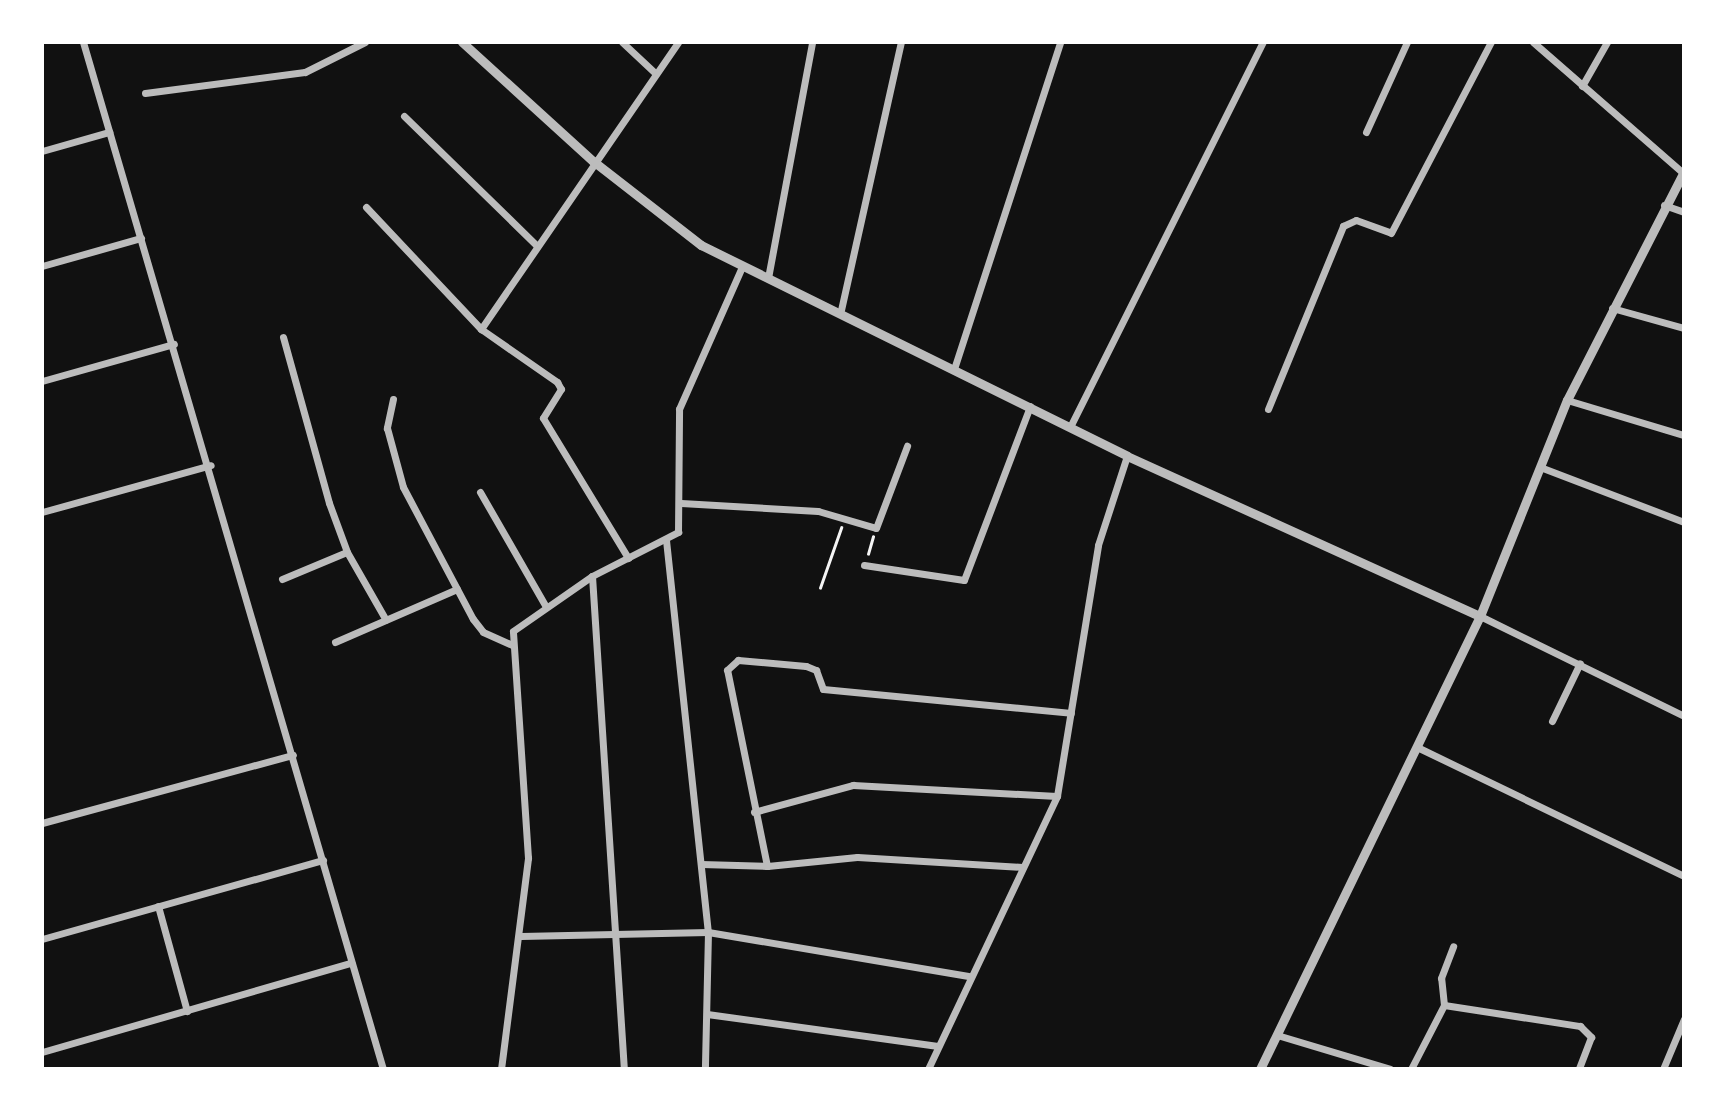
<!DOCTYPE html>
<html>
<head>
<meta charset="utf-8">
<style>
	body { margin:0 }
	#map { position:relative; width:1726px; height:1111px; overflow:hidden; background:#111; font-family:"Exo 2",sans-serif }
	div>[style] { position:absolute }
	.path>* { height:2.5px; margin:-1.25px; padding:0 1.25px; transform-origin:1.25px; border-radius:1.25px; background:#f5f5f5 }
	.minor>* { height:7px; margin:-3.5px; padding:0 3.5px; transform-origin:3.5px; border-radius:3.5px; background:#bcbcbc }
	.tertiary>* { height:9px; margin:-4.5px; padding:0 4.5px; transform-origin:4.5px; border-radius:4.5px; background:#bcbcbc }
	span { translate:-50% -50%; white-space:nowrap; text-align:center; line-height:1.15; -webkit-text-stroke:5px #fff; paint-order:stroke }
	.frame { position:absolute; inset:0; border:44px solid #fff; pointer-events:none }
</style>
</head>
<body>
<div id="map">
	<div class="path">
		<i style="left:868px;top:554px;width:18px;rotate:-74deg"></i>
		<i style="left:820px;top:588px;width:64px;rotate:-70.7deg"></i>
	</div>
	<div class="minor">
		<i style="left:83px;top:42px;width:1070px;rotate:73.72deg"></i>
		<i style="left:622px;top:42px;width:45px;rotate:43.2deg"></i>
		<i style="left:1533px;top:42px;width:199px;rotate:41.1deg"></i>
		<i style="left:1582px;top:86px;width:51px;rotate:-60.4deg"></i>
		<i style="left:145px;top:93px;width:161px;rotate:-7.5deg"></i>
		<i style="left:305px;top:72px;width:67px;rotate:-26.6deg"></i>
		<i style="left:404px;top:116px;width:186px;rotate:44.3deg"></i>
		<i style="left:1366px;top:132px;width:99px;rotate:-65.5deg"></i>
		<i style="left:42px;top:151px;width:70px;rotate:-15.8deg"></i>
		<i style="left:1664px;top:205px;width:21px;rotate:19deg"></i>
		<i style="left:366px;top:207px;width:168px;rotate:46.7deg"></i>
		<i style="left:481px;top:329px;width:348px;rotate:-55.5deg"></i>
		<i style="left:42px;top:266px;width:103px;rotate:-15.8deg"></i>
		<i style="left:768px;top:278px;width:240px;rotate:-79.4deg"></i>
		<i style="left:1612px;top:308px;width:75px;rotate:15.5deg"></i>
		<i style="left:841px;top:310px;width:275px;rotate:-77.4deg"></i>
		<i style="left:481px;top:329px;width:93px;rotate:34.9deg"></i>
		<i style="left:557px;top:382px;width:8px;rotate:60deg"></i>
		<i style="left:561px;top:389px;width:34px;rotate:122deg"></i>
		<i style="left:543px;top:418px;width:164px;rotate:58.7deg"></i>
		<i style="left:283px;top:337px;width:172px;rotate:74.5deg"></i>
		<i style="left:329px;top:503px;width:52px;rotate:69.8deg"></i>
		<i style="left:347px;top:552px;width:78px;rotate:60.2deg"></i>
		<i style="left:954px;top:369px;width:344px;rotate:-72deg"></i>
		<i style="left:42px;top:381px;width:137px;rotate:-15.7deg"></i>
		<i style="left:393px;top:399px;width:30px;rotate:102deg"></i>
		<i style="left:387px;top:428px;width:61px;rotate:74.8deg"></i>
		<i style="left:403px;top:487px;width:149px;rotate:62.1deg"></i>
		<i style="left:473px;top:619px;width:16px;rotate:52deg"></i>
		<i style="left:483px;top:632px;width:32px;rotate:24deg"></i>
		<i style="left:1567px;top:400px;width:122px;rotate:16.7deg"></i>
		<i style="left:1268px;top:409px;width:198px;rotate:-67.7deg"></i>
		<i style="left:1343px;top:226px;width:14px;rotate:-25deg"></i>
		<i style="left:1356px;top:220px;width:37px;rotate:20deg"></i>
		<i style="left:1391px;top:233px;width:216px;rotate:-62.4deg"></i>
		<i style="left:1070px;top:427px;width:431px;rotate:-63.4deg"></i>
		<i style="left:1540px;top:467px;width:154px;rotate:20.9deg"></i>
		<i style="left:480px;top:492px;width:130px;rotate:60.1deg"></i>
		<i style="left:681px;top:503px;width:137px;rotate:3.3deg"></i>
		<i style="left:818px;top:511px;width:60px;rotate:16.3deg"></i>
		<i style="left:876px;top:528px;width:88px;rotate:-69.3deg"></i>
		<i style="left:42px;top:512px;width:175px;rotate:-15.5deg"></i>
		<i style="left:666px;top:540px;width:394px;rotate:83.9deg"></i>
		<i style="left:708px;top:932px;width:137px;rotate:91.3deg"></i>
		<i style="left:864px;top:565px;width:101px;rotate:8.5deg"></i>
		<i style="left:964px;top:580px;width:186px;rotate:-69.2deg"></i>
		<i style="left:592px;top:576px;width:494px;rotate:86.3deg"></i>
		<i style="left:282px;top:579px;width:70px;rotate:-22.6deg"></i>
		<i style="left:1480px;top:616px;width:227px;rotate:26.1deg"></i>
		<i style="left:335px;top:642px;width:133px;rotate:-23.5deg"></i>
		<i style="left:1552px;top:721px;width:64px;rotate:-64.2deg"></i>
		<i style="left:1419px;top:748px;width:294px;rotate:25.8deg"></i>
		<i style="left:754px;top:812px;width:103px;rotate:-15.3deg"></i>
		<i style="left:853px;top:785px;width:204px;rotate:3.1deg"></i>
		<i style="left:42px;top:823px;width:260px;rotate:-15.2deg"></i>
		<i style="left:701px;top:864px;width:66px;rotate:1.7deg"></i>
		<i style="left:1022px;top:867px;width:165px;rotate:-176.5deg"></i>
		<i style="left:857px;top:857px;width:90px;rotate:174.3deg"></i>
		<i style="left:767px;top:866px;width:200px;rotate:-101.5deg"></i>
		<i style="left:727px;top:670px;width:15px;rotate:-42deg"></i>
		<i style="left:738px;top:660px;width:68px;rotate:5deg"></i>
		<i style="left:806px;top:666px;width:11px;rotate:22deg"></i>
		<i style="left:816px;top:670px;width:20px;rotate:70deg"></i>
		<i style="left:823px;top:689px;width:249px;rotate:5.5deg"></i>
		<i style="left:158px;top:906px;width:109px;rotate:74.6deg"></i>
		<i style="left:521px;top:936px;width:187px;rotate:-1.2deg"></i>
		<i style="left:708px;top:932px;width:264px;rotate:9.6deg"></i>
		<i style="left:42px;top:939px;width:292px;rotate:-15.7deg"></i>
		<i style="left:1444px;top:1005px;width:138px;rotate:8.8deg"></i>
		<i style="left:1580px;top:1026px;width:16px;rotate:45deg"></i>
		<i style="left:1591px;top:1037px;width:34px;rotate:111deg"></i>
		<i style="left:707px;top:1014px;width:233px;rotate:7.9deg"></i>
		<i style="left:1277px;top:1035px;width:118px;rotate:16.7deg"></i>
		<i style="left:42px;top:1052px;width:322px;rotate:-16.1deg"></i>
		<i style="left:501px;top:1069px;width:213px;rotate:-82.7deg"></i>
		<i style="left:528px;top:858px;width:227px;rotate:-93.8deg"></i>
		<i style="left:513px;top:631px;width:96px;rotate:-34.8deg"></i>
		<i style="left:592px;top:576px;width:97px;rotate:-27.1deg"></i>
		<i style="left:678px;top:532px;width:123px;rotate:-89.5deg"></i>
		<i style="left:679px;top:409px;width:155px;rotate:-66.1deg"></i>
		<i style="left:928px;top:1069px;width:302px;rotate:-64.7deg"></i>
		<i style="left:1057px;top:796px;width:254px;rotate:-80.7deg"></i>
		<i style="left:1098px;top:545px;width:94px;rotate:-72deg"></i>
		<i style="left:1411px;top:1069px;width:72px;rotate:-62.7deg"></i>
		<i style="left:1444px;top:1005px;width:27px;rotate:-96deg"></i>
		<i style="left:1441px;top:978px;width:34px;rotate:-69deg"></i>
		<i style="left:1663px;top:1069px;width:54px;rotate:-67.2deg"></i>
	</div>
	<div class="tertiary">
		<i style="left:462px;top:42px;width:177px;rotate:42.3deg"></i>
		<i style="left:593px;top:161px;width:137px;rotate:37.9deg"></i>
		<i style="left:701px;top:245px;width:475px;rotate:26.3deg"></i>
		<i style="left:1127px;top:456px;width:388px;rotate:24.4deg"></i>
		<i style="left:1260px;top:1069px;width:504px;rotate:-64.1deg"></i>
		<i style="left:1480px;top:616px;width:233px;rotate:-68.1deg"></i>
		<i style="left:1567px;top:400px;width:257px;rotate:-62.9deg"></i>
	</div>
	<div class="frame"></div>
</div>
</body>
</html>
